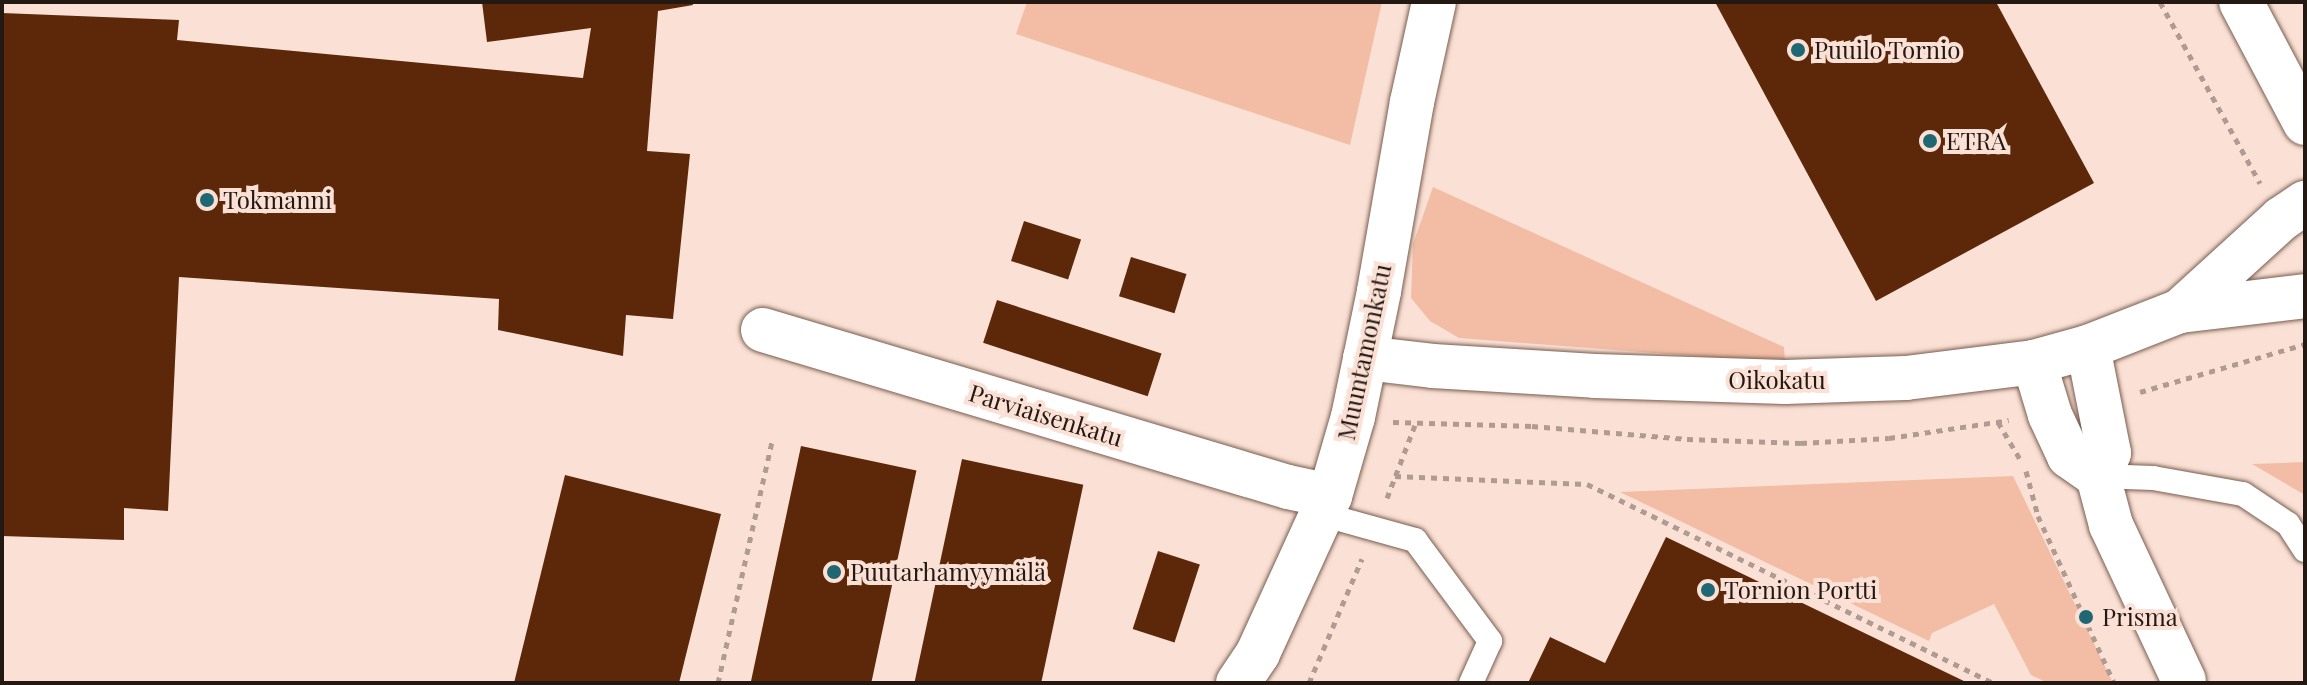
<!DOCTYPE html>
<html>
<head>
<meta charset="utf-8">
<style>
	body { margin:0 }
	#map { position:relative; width:2307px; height:685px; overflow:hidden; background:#fbe1d5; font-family:"Playfair Display",serif }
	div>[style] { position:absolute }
	.green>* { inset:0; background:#f2bda4 }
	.building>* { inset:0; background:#5d2809; transform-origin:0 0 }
	.path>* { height:5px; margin-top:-2.5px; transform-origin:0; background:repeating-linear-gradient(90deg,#b09b92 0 6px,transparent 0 12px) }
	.roads { filter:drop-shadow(0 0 2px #795d50) drop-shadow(0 0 2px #795d50) }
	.service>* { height:24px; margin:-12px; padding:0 12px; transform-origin:12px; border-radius:12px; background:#fff }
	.minor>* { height:44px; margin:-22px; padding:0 22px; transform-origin:22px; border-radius:22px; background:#fff }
	.secondary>* { height:44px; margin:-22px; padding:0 22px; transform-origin:22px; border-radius:22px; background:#fff }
	.dots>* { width:22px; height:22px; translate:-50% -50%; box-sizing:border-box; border:4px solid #fbe1d5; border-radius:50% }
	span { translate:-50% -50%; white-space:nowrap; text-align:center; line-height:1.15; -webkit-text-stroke:8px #fbe1d5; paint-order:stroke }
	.poi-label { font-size:24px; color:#241813 }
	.left { translate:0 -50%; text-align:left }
	.street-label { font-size:24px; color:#241813 }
	.frame { position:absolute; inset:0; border:4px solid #241813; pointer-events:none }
</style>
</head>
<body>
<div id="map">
	<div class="green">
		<i style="clip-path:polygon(1027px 2px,1382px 2px,1350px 145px,1016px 34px)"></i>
		<i style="clip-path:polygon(1433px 187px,1784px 347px,1785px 363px,1459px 338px,1430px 321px,1411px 298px,1413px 244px)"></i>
		<i style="clip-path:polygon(2305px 462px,2305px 495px,2252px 464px)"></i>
		<i style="clip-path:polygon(2013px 476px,2113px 683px,2048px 683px,2031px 675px,1994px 604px,1932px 633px,1929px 641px,1620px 492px)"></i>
	</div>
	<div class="building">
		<i style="clip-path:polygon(482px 2px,692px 2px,693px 5px,658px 11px,647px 151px,690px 154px,673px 319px,626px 315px,623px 356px,498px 330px,499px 299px,179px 277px,168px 511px,124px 508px,124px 540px,2px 536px,2px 13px,179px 20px,177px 40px,583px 78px,591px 28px,487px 42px)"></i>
		<i style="clip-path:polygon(1715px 2px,1996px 2px,2094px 183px,1876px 301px)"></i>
		<i style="left:1024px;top:221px;width:60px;height:42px;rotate:18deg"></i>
		<i style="left:1131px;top:257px;width:58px;height:41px;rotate:17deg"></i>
		<i style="left:997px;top:300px;width:173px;height:45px;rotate:18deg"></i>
		<i style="left:801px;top:446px;width:118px;height:243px;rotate:12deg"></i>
		<i style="left:962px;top:459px;width:124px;height:229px;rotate:12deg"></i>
		<i style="clip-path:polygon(565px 475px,721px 514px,679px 683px,514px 683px)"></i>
		<i style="clip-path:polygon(1666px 537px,1968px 683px,1528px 683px,1550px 637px,1605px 663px)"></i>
		<i style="left:1158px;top:551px;width:44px;height:82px;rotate:18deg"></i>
	</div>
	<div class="path">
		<i style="left:2160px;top:2px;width:207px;rotate:61.1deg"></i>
		<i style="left:2140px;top:392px;width:172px;rotate:-16.2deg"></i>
		<i style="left:1393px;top:422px;width:139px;rotate:1.6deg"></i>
		<i style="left:1532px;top:426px;width:156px;rotate:4.8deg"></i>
		<i style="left:1687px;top:439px;width:114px;rotate:2deg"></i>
		<i style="left:1801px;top:443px;width:88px;rotate:-3.3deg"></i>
		<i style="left:1889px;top:438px;width:121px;rotate:-8.5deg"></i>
		<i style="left:1998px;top:422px;width:43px;rotate:59.3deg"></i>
		<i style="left:2026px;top:471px;width:47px;rotate:75.1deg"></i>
		<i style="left:2038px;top:516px;width:183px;rotate:65.5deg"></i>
		<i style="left:1395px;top:476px;width:192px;rotate:2.4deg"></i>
		<i style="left:1587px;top:484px;width:453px;rotate:26.1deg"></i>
		<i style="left:1387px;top:498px;width:78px;rotate:-69deg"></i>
		<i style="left:718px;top:683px;width:248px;rotate:-77.4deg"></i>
		<i style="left:1309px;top:683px;width:135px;rotate:-66.9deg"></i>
	</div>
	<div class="roads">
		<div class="service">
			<i style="left:2098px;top:476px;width:55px;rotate:2.1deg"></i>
			<i style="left:2153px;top:478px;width:91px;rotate:10.1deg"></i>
			<i style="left:2243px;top:494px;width:54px;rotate:33.7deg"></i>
			<i style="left:2288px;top:524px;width:31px;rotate:57deg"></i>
			<i style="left:1321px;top:514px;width:98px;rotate:15.5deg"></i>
			<i style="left:1415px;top:540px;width:126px;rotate:53.4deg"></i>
			<i style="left:1490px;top:641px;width:46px;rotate:114.3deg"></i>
		</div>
		<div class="minor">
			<i style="left:2180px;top:311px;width:137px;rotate:-42.3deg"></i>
			<i style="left:2281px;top:219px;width:29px;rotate:-34deg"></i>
			<i style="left:763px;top:330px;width:548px;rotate:16.65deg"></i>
			<i style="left:1288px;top:487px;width:43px;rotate:12.1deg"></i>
			<i style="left:2088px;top:347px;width:108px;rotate:78.8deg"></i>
			<i style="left:2109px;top:453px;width:25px;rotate:116deg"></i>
			<i style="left:1365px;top:358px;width:68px;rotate:6.7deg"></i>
			<i style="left:1433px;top:366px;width:162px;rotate:3.5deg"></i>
			<i style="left:1595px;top:376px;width:190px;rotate:1.8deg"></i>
			<i style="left:1785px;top:382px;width:121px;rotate:-1.9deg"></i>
			<i style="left:1906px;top:378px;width:129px;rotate:-7.1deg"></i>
			<i style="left:2034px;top:362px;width:56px;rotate:-15.5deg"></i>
			<i style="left:2088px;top:347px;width:99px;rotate:-21.4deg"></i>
			<i style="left:2180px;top:311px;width:126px;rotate:-6.8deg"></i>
			<i style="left:2034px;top:362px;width:55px;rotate:73.2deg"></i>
			<i style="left:2050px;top:415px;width:45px;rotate:65.1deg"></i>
			<i style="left:2069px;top:456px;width:35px;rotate:35deg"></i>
			<i style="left:2098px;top:476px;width:51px;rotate:75.1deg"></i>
			<i style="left:2111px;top:525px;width:172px;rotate:64.9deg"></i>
			<i style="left:1238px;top:683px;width:36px;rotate:-56deg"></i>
			<i style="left:1258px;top:653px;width:173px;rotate:-65.4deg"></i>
			<i style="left:1330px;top:496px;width:82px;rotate:-73.8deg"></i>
			<i style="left:1353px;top:417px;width:129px;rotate:-78.3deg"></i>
			<i style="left:1379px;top:291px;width:192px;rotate:-80.1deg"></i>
			<i style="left:1412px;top:102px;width:102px;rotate:-77.6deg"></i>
		</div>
		<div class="secondary">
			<i style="left:2241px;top:2px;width:137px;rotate:62.1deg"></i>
		</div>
	</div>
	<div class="dots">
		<i style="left:1798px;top:50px;background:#1e6773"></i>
		<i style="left:1930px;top:141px;background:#1e6773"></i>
		<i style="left:207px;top:200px;background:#1e6773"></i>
		<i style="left:834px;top:572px;background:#1e6773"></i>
		<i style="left:1708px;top:590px;background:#1e6773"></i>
		<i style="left:2086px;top:617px;background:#1e6773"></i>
	</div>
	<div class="poi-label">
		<span class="left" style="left:1814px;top:50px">Puuilo Tornio</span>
		<span class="left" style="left:1946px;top:141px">ETRA</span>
		<span class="left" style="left:223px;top:200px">Tokmanni</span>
		<span class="left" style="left:850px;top:572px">Puutarhamyymälä</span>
		<span class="left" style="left:1724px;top:590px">Tornion Portti</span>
		<span class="left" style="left:2102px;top:617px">Prisma</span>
	</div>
	<div class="street-label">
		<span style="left:1364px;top:352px;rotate:-78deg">Muuntamonkatu</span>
		<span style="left:1777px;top:380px">Oikokatu</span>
		<span style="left:1046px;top:415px;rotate:17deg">Parviaisenkatu</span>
	</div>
	<div class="frame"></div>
</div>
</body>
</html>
